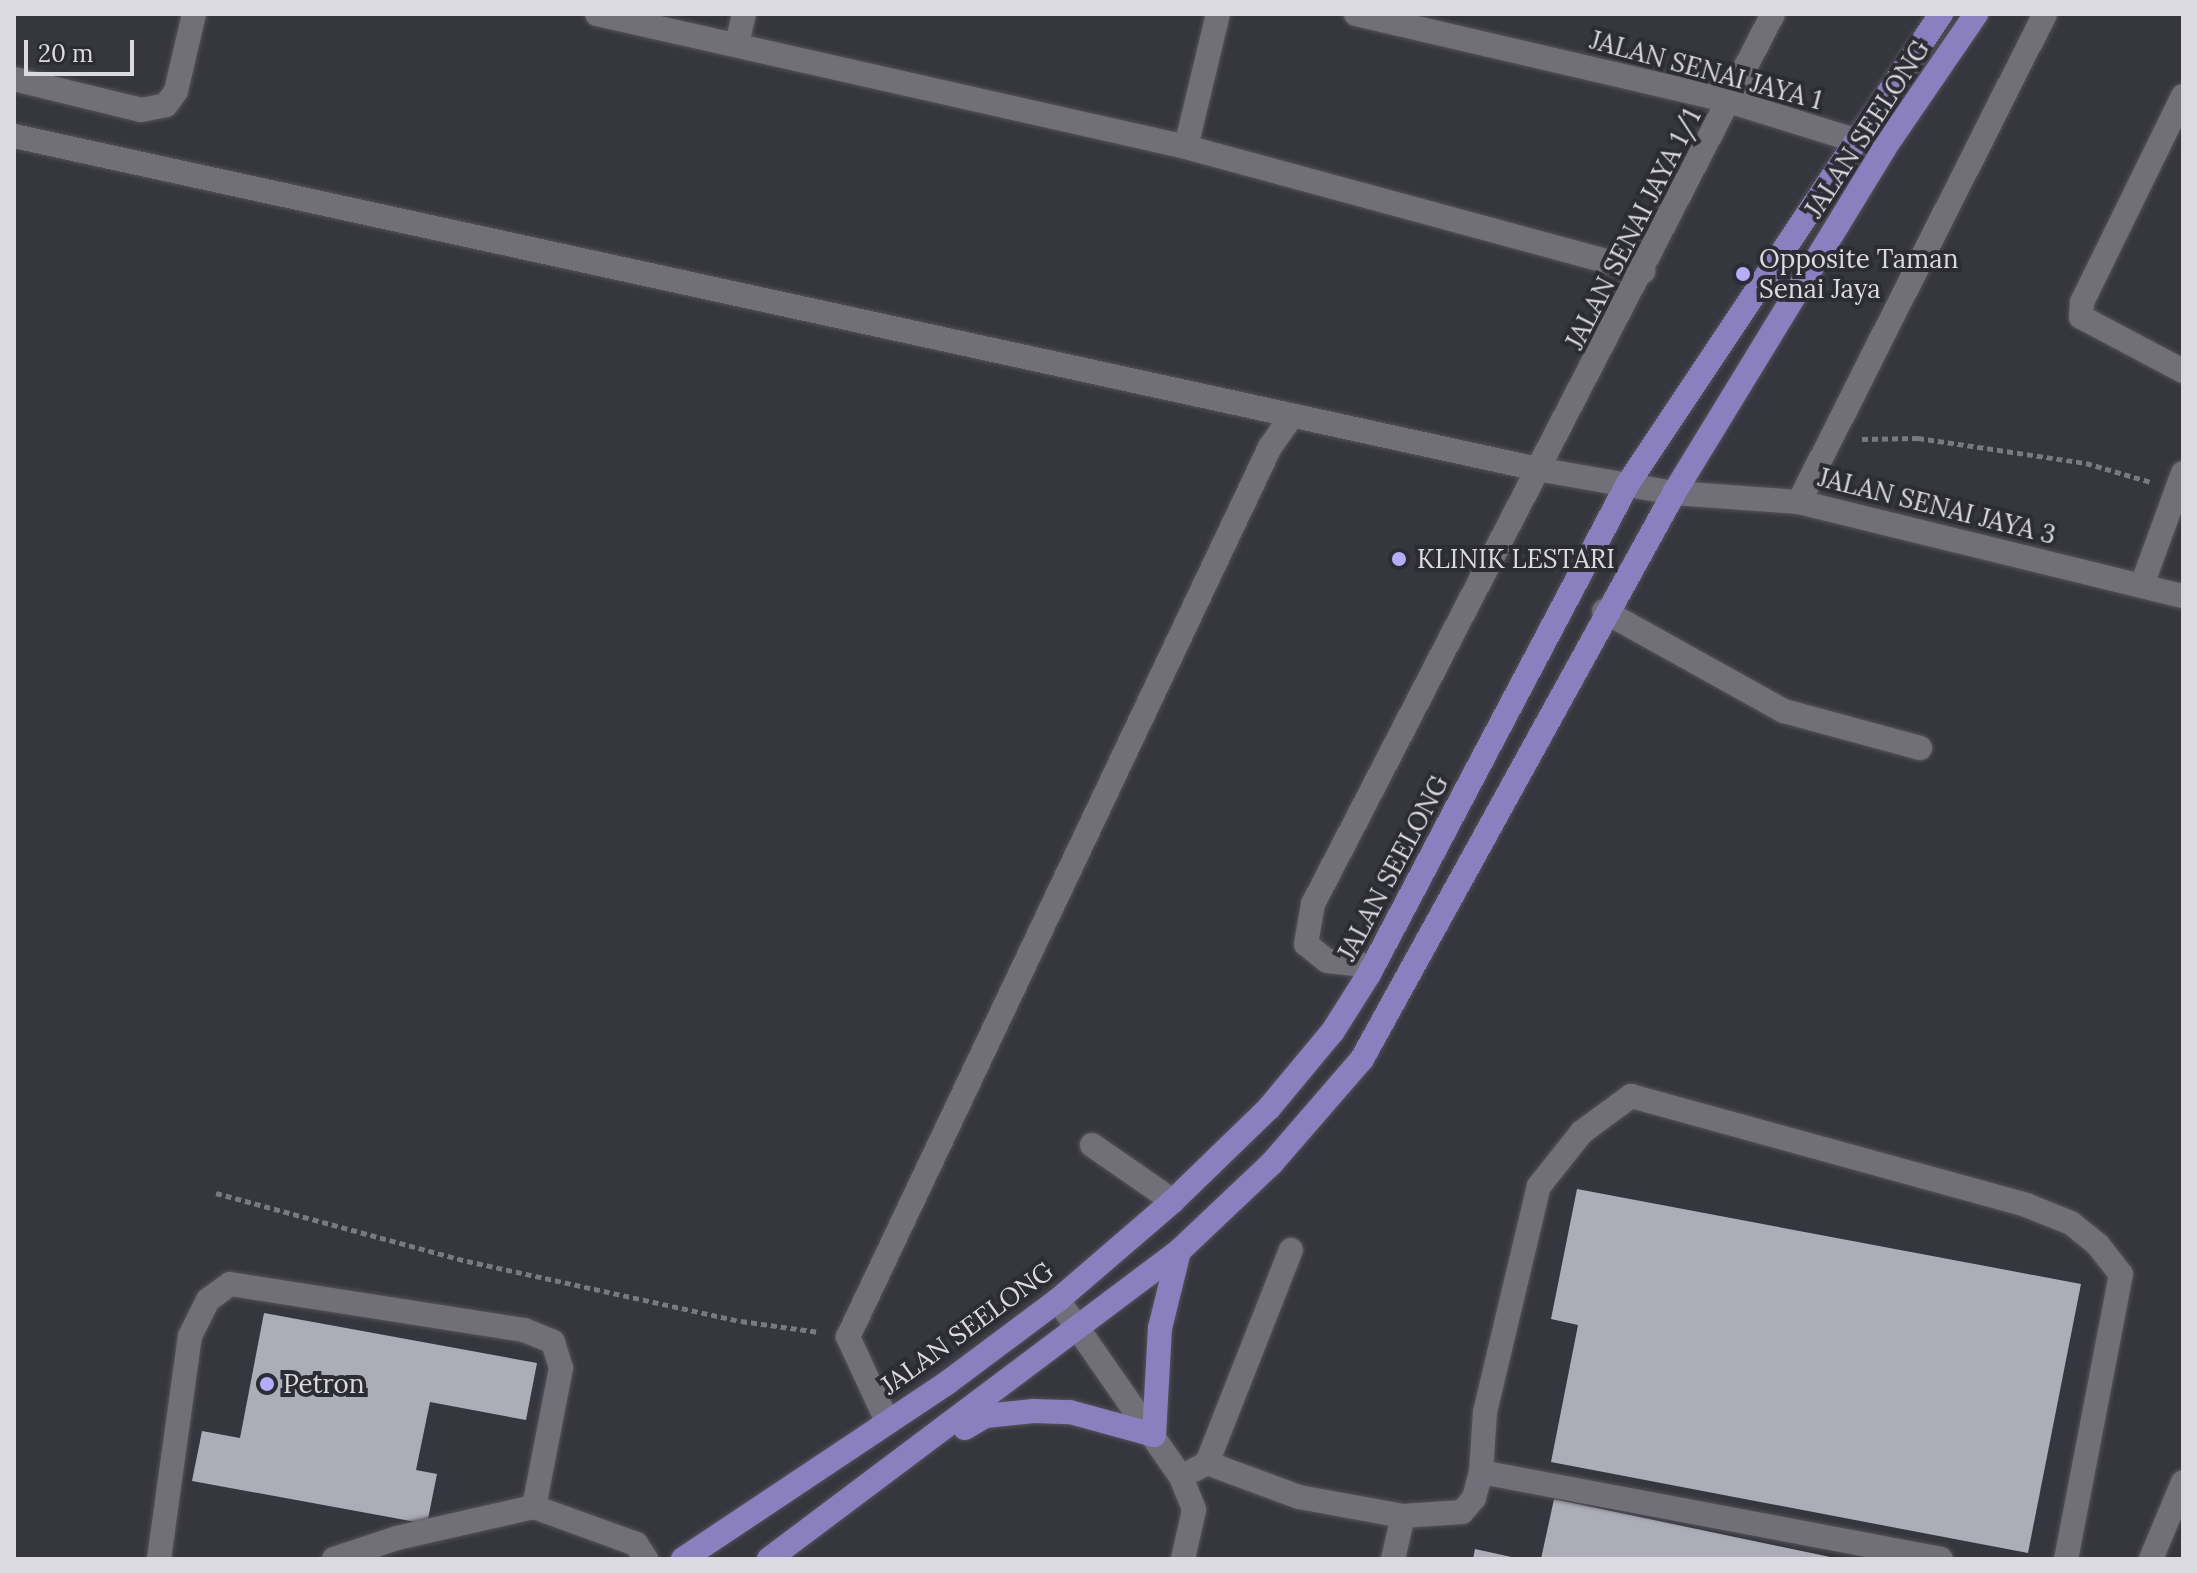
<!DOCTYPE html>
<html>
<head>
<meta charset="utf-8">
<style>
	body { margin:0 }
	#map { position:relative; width:2197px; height:1573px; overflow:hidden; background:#36363e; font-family:Lora,serif }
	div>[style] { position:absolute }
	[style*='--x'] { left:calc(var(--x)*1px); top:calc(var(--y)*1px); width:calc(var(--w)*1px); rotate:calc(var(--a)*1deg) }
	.building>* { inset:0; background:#adadb7 }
	.path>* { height:5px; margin-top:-2.5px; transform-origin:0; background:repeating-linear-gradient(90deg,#797980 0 6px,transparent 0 10px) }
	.roads { filter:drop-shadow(0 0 2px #535259) drop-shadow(0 0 2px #535259) }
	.minor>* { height:24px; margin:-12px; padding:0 12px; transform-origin:12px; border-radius:12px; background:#717079 }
	.major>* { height:24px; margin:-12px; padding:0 12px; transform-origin:12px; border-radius:12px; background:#8a80bf }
	.dots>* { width:22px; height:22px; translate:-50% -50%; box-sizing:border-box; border:4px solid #2c2c34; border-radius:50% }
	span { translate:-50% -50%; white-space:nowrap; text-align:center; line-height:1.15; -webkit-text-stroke:8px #2c2c34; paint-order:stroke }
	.street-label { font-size:26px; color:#dbdae0 }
	.poi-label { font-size:26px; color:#dbdae0 }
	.left { translate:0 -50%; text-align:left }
	.frame { position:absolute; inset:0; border:16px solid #dbdae0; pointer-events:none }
	.scale { position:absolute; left:24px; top:40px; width:110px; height:36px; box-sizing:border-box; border:4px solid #dbdae0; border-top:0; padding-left:10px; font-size:24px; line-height:28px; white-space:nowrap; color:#dbdae0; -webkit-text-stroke:6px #2c2c34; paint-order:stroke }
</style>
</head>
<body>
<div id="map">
	<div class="building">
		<i style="clip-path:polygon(1577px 1189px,2081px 1284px,2028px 1553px,1551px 1462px,1578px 1325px,1551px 1319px)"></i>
		<i style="clip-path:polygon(264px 1313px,537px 1363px,526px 1420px,430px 1402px,416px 1470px,437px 1474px,427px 1524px,192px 1481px,202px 1431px,240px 1438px)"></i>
		<i style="clip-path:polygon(1554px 1499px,1835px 1558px,1835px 1559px,1541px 1559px)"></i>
		<i style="clip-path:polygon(1475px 1549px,1516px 1558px,1516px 1559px,1473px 1559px)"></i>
	</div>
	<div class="path">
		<i style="--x:1862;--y:439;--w:56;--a:-1"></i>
		<i style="--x:1918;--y:438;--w:170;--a:8.5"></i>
		<i style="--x:2086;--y:463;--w:68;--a:16.3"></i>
		<i style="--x:216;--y:1193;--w:260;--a:15.2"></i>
		<i style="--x:467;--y:1261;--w:280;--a:12.4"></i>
		<i style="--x:741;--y:1321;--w:79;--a:8"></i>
	</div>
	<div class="roads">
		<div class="minor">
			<i style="--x:597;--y:14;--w:604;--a:12.72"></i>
			<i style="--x:1186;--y:147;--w:474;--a:15.2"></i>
			<i style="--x:1356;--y:14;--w:383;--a:13.1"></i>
			<i style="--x:1729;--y:101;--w:131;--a:17.3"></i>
			<i style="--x:737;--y:44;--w:31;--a:-77"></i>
			<i style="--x:14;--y:79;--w:131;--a:13.7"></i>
			<i style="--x:141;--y:110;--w:25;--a:-11"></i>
			<i style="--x:166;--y:105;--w:17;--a:-54"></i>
			<i style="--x:176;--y:91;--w:79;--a:-76.8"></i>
			<i style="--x:2183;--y:96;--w:229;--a:116.1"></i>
			<i style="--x:2082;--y:302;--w:15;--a:94"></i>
			<i style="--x:2081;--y:317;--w:115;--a:27.9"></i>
			<i style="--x:14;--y:136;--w:1564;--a:12.33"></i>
			<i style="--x:1542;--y:470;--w:134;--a:9.9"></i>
			<i style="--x:1674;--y:493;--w:125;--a:4.1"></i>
			<i style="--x:1799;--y:502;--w:395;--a:13.8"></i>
			<i style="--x:1186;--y:147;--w:137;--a:-76.5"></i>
			<i style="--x:1799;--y:502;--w:546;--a:-63.25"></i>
			<i style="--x:2142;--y:585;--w:119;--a:-69.9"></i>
			<i style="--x:1604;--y:611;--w:206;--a:29.1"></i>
			<i style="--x:1784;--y:711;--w:141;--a:15.2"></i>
			<i style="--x:1373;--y:966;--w:46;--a:-173.8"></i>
			<i style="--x:1327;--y:961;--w:27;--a:-141"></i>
			<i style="--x:1306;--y:944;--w:41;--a:-80.1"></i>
			<i style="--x:1313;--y:904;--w:1002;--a:-62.67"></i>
			<i style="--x:1092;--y:1145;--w:98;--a:34.7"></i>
			<i style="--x:1058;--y:1300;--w:216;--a:55.2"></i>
			<i style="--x:1181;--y:1477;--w:35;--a:68"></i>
			<i style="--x:1194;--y:1510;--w:50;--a:102.7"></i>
			<i style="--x:887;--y:1421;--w:93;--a:-114.9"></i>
			<i style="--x:848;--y:1337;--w:985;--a:-64.63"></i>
			<i style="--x:1270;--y:447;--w:38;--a:-55"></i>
			<i style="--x:1207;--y:1463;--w:98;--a:20.3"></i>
			<i style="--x:1299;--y:1497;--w:106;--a:10.4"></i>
			<i style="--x:1403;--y:1516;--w:59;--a:-3.9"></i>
			<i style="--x:1462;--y:1512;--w:18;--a:-49"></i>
			<i style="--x:1474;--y:1498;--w:27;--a:-75"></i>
			<i style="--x:1481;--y:1472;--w:60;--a:-86.2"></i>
			<i style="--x:1485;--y:1412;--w:232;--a:-76.6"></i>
			<i style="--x:1539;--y:1186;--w:69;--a:-51.5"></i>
			<i style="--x:1582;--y:1132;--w:61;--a:-36.3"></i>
			<i style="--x:1631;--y:1096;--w:410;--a:15.4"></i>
			<i style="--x:2026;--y:1205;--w:48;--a:21.8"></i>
			<i style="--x:2071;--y:1223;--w:35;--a:39"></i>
			<i style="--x:2098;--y:1245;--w:37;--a:52"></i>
			<i style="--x:2121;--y:1274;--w:290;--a:100.9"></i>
			<i style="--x:1194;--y:1470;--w:15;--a:-28"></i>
			<i style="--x:1207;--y:1463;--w:229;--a:-68.5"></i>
			<i style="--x:1481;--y:1472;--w:468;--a:10.7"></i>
			<i style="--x:159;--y:1559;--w:225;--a:-82.1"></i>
			<i style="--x:190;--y:1336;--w:40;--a:-63.4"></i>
			<i style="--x:208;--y:1300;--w:27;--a:-36"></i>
			<i style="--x:230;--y:1284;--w:298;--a:8.9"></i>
			<i style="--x:524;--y:1330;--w:31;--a:22"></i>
			<i style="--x:553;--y:1342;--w:27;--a:73"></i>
			<i style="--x:561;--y:1368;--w:142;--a:101"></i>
			<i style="--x:334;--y:1559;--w:66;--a:-18.4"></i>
			<i style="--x:397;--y:1538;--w:140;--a:-12.8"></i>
			<i style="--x:534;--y:1507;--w:109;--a:19.9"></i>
			<i style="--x:636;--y:1544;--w:18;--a:56"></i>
			<i style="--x:1393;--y:1559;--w:44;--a:-76.9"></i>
			<i style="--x:2151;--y:1559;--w:83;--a:-67.4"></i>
		</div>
		<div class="major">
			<i style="--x:965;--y:1428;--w:23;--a:-31"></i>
			<i style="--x:985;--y:1416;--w:49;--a:-5.8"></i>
			<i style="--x:1034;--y:1411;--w:36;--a:2"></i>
			<i style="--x:1070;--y:1412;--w:87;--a:15.3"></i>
			<i style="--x:1154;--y:1435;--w:107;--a:-86.8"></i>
			<i style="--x:1160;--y:1328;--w:79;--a:-76.1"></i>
			<i style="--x:683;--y:1559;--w:317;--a:-33.7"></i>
			<i style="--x:947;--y:1383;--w:139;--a:-36.8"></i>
			<i style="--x:1058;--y:1300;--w:152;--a:-40.7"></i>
			<i style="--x:1173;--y:1201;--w:134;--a:-44.1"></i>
			<i style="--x:1269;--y:1108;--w:100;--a:-50.3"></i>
			<i style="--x:1333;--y:1031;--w:67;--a:-57.7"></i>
			<i style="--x:1369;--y:974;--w:553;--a:-62.18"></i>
			<i style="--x:1627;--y:485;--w:566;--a:-56.31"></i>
			<i style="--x:769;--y:1559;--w:513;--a:-36.91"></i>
			<i style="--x:1179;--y:1251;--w:128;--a:-43.4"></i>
			<i style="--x:1272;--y:1163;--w:138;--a:-49.1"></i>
			<i style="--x:1362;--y:1059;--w:646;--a:-61.13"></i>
			<i style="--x:1674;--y:493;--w:402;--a:-58.6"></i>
			<i style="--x:1883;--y:150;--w:165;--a:-55.6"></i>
		</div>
	</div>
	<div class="dots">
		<i style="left:1743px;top:274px;background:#b6acf8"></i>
		<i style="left:1399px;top:559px;background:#b6acf8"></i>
		<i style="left:267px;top:1384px;background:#b6acf8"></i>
	</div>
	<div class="street-label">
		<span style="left:1706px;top:70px;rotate:15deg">JALAN SENAI JAYA 1</span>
		<span style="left:1867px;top:129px;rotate:-57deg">JALAN SEELONG</span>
		<span style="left:1633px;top:229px;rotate:-63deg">JALAN SENAI JAYA 1/1</span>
		<span style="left:1937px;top:506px;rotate:14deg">JALAN SENAI JAYA 3</span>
		<span style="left:1393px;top:868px;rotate:-62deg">JALAN SEELONG</span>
		<span style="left:967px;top:1328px;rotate:-36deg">JALAN SEELONG</span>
	</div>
	<div class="poi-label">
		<span class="left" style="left:1759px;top:274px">Opposite Taman<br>Senai Jaya</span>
		<span class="left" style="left:1417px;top:559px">KLINIK LESTARI</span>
		<span class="left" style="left:283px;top:1384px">Petron</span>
	</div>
	<div class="frame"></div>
	<div class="scale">20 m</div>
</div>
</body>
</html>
